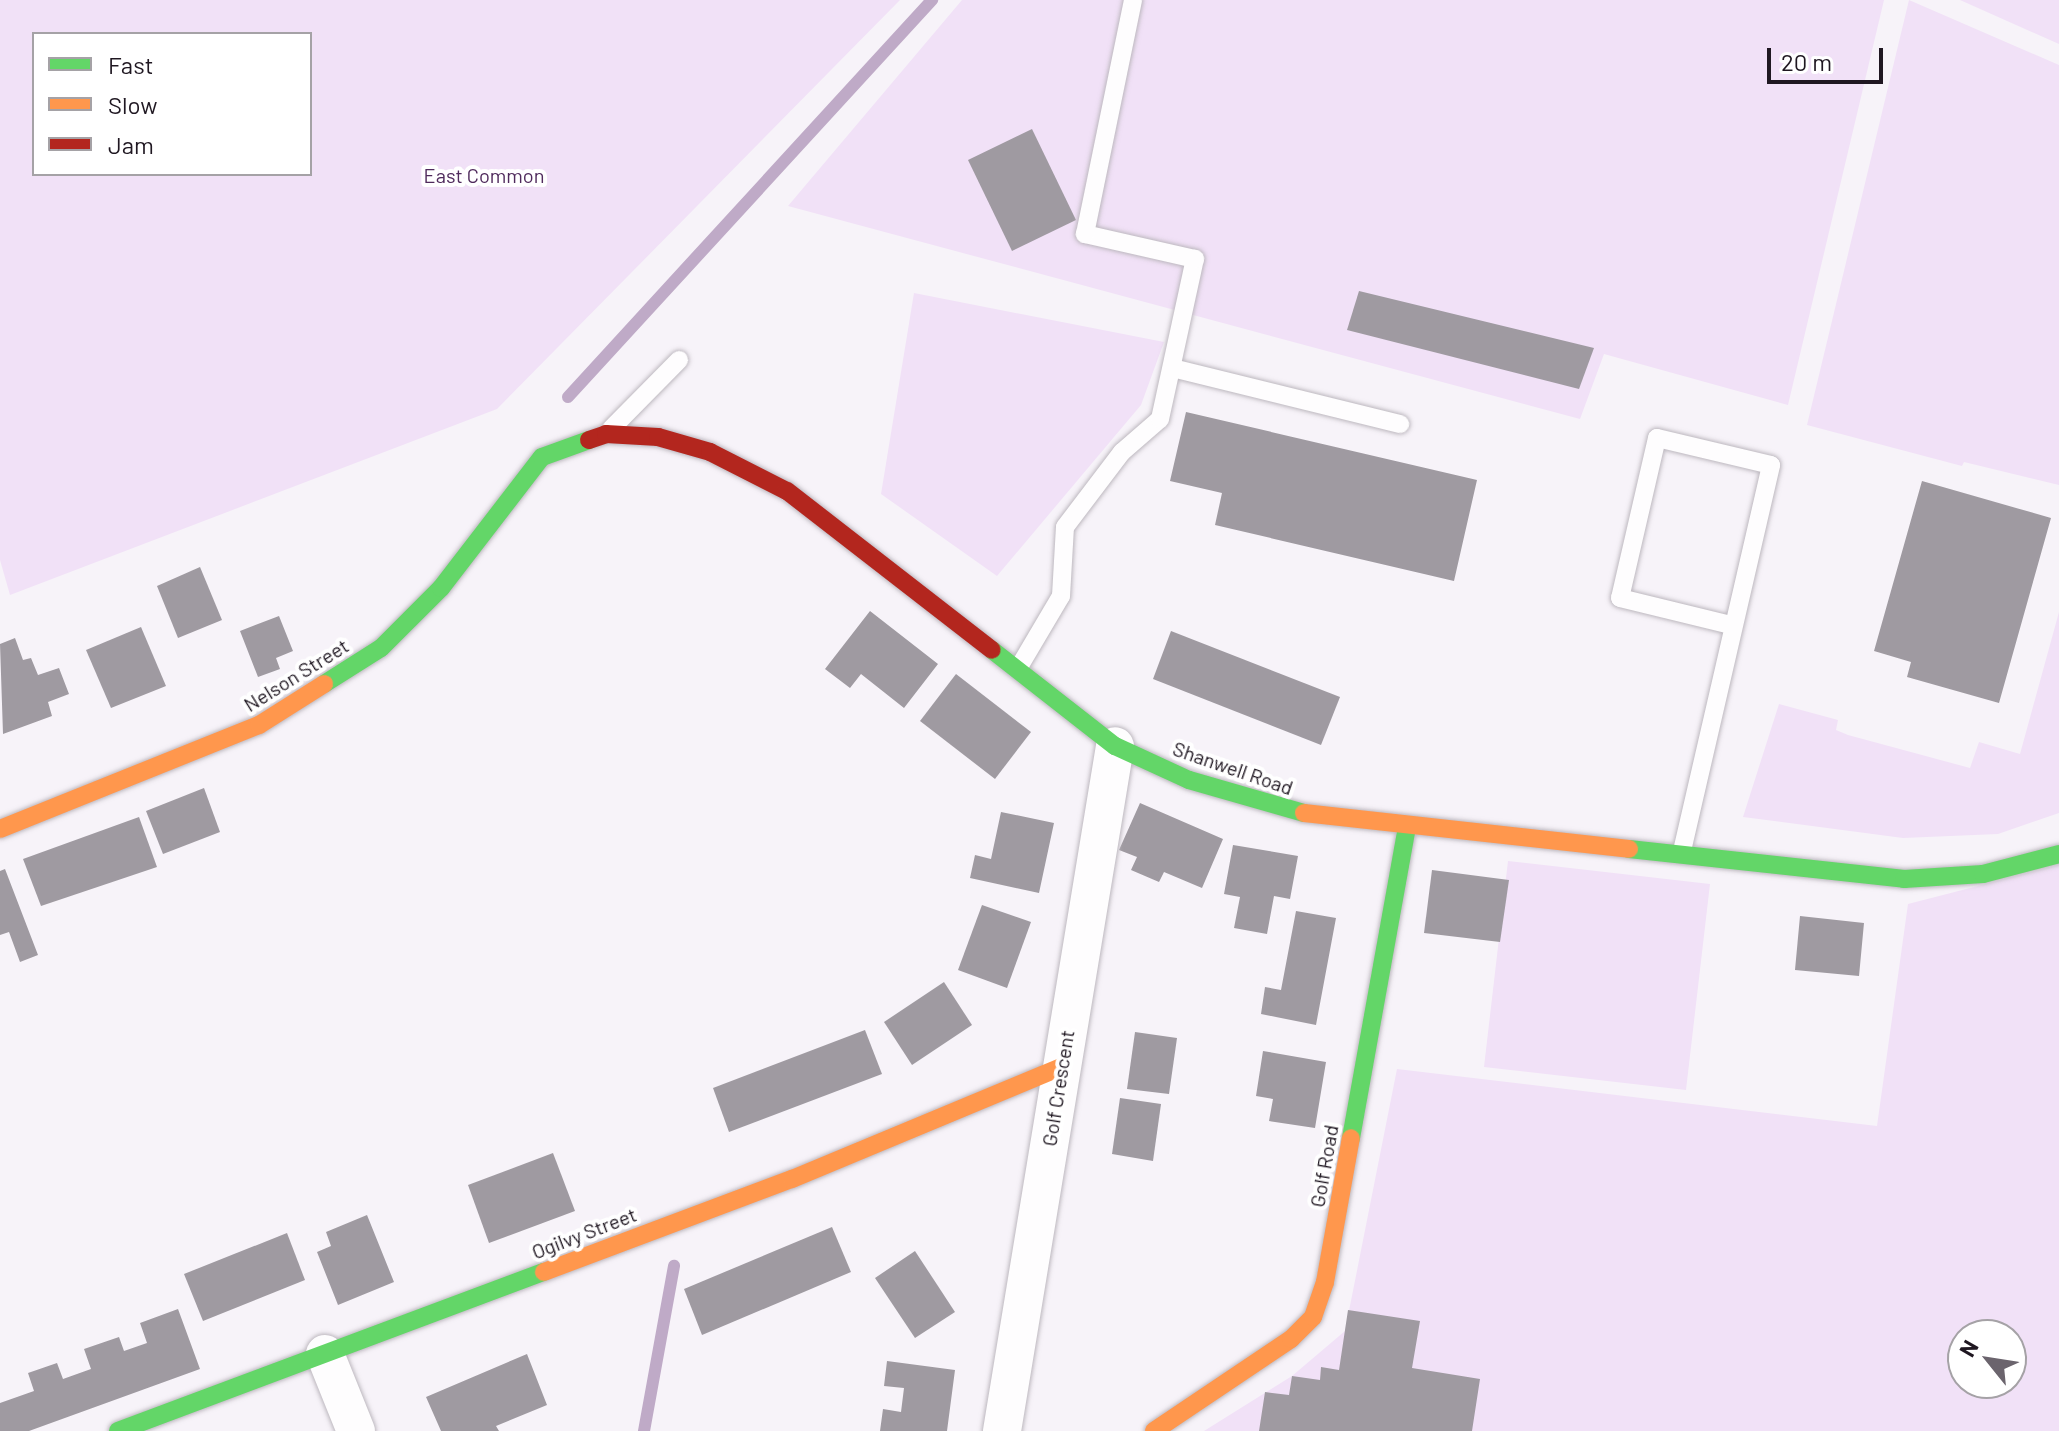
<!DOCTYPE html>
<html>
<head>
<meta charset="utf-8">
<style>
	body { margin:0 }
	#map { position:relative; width:2059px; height:1431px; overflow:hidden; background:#f7f3f9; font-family:Barlow,sans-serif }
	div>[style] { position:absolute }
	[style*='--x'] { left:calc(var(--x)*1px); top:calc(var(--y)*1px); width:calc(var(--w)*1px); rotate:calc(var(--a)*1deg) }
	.green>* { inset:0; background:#f1e1f7 }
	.stream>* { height:12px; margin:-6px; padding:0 6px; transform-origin:6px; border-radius:6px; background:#bfaac7 }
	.building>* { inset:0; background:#9f9aa1 }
	.roads { filter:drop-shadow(0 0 2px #bdb8bf) drop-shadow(0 0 2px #bdb8bf) }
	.lane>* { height:18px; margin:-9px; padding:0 9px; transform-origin:9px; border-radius:9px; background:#fefdfe }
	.street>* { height:38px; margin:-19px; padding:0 19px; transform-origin:19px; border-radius:19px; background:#fefdfe }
	.fast>* { height:18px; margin:-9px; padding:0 9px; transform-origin:9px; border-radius:9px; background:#63d668 }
	.slow>* { height:18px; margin:-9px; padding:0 9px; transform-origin:9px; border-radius:9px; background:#ff974d }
	.jam>* { height:18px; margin:-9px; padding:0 9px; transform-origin:9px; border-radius:9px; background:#b3261e }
	span { translate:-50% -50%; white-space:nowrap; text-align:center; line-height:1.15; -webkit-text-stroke:8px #fff; paint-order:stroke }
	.park-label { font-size:20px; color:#4f2a5c }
	.street-label { font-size:20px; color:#1f1721 }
	.legend { position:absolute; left:32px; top:32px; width:280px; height:144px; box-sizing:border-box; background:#fff; border:2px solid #a5a2a6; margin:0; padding:10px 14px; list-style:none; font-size:24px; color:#1f1721 }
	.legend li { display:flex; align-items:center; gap:16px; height:40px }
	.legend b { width:40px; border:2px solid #a5a2a6 }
	.north { position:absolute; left:1947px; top:1319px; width:80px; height:80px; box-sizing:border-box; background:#fff; border:2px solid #a5a2a6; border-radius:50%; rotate:300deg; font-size:22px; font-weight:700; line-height:32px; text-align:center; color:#1f1721 }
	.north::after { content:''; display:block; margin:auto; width:28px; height:36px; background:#6b646d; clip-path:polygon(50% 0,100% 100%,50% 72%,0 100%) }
	.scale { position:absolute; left:1767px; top:48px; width:116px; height:36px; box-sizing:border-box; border:4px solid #1f1721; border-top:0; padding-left:10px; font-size:24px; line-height:28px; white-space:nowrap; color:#1f1721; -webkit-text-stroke:6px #fff; paint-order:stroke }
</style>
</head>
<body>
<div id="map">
	<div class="green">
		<i style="clip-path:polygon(evenodd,0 0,900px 0,497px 409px,10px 595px,0 560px,0 0,34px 34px,310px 34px,310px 174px,34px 174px,34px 34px)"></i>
		<i style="clip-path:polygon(962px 0,1884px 0,1788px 405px,1604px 354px,1580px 419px,788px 206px)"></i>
		<i style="clip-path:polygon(1909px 0,2059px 65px,2059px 485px,1964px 462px,1962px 466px,1807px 425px)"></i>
		<i style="clip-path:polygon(1960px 0,2059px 0,2059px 44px)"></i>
		<i style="clip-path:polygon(914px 293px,1164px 342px,1141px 405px,997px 576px,881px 494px)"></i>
		<i style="clip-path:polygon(2059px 612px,2059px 813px,1998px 834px,1903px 838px,1743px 817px,1779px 704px,1838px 720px,1836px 730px,1848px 735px,1970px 768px,1979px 742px,2020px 754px)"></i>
		<i style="clip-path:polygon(1508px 861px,1710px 884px,1686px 1090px,1484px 1067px)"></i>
		<i style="clip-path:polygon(evenodd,2059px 865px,2059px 1431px,1204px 1431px,1292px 1376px,1345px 1331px,1397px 1069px,1877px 1126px,1908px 904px,2059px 865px,1963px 1335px,2011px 1335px,2011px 1383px,1963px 1383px,1963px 1335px)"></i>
	</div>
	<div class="stream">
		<i style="--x:568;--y:397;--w:539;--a:-47.48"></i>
		<i style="--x:644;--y:1431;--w:168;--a:-79.7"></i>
	</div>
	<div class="building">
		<i style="clip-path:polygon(1032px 129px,1076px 220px,1012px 251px,968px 160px)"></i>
		<i style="clip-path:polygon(1359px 291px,1594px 348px,1579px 389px,1347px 330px)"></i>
		<i style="clip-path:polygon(1186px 412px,1477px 480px,1454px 581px,1215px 525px,1222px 493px,1170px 481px)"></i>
		<i style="clip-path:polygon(1922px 481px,2051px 518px,1999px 703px,1907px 677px,1911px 662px,1874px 651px)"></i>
		<i style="clip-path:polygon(200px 567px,222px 620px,178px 638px,157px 586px)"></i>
		<i style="clip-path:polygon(870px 611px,938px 664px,904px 708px,861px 674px,850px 688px,825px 669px)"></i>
		<i style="clip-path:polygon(279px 616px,293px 651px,276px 658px,280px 669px,258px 677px,240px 631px)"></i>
		<i style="clip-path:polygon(141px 627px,166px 686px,111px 708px,86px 650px)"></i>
		<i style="clip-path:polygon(1171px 631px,1340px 697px,1321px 745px,1153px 679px)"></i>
		<i style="clip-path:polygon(15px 638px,23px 660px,31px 658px,38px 675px,59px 668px,69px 694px,48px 702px,52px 716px,3px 734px,0 644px)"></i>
		<i style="clip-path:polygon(956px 674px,1031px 732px,995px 779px,920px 721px)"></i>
		<i style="clip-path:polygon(204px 788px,220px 832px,163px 854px,146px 811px)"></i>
		<i style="clip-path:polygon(1140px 803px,1223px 839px,1202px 888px,1164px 872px,1159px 882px,1131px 870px,1137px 857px,1119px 850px)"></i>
		<i style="clip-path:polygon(1001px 812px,1054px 823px,1039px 893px,970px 878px,975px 855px,991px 859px)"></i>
		<i style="clip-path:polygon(139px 817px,157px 867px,41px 906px,23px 859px)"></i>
		<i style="clip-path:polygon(1233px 845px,1298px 856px,1290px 899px,1274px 896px,1267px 934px,1234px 928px,1240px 897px,1224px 894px)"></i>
		<i style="clip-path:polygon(5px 869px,38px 955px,20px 962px,9px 932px,0 935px,0 871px)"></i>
		<i style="clip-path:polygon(1432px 870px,1509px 880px,1500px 942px,1424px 933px)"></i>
		<i style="clip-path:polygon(982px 905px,1031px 922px,1007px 988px,958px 970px)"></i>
		<i style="clip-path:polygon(1296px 911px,1336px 918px,1316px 1025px,1261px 1014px,1265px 987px,1281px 990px)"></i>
		<i style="clip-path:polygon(1800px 916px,1864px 923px,1859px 976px,1795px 970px)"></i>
		<i style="clip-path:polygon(944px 982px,972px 1025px,912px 1065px,884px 1022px)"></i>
		<i style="clip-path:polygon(865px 1030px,882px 1074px,729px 1132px,713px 1088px)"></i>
		<i style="clip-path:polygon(1135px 1032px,1177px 1038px,1169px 1094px,1127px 1089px)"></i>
		<i style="clip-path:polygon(1263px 1051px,1326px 1062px,1315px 1128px,1269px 1121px,1273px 1099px,1256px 1096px)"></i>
		<i style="clip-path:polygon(1120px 1098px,1161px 1104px,1153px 1161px,1112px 1154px)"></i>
		<i style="clip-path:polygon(553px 1153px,575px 1211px,489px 1243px,468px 1185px)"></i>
		<i style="clip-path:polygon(367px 1215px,394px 1282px,338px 1305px,317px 1252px,331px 1246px,326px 1232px)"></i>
		<i style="clip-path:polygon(832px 1227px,851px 1272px,702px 1335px,684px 1289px)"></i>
		<i style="clip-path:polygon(287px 1233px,305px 1280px,203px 1321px,184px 1274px)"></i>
		<i style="clip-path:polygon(915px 1251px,955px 1312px,915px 1338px,875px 1278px)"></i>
		<i style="clip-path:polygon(178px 1309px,200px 1369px,29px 1431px,0 1431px,0 1403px,34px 1391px,28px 1373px,57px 1363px,63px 1379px,91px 1369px,84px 1349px,119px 1337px,124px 1351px,147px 1343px,140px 1323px)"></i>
		<i style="clip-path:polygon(1348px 1310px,1420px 1321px,1412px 1368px,1480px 1379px,1472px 1431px,1259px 1431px,1265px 1392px,1289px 1395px,1292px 1376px,1320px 1380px,1321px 1367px,1339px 1370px)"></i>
		<i style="clip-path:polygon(527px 1354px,547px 1405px,496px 1426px,499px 1431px,441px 1431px,426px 1397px)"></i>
		<i style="clip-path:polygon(887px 1361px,955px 1370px,947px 1431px,880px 1431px,883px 1409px,901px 1412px,904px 1388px,884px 1386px)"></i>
	</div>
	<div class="roads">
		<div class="lane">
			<i style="--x:1172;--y:368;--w:235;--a:13.8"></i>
			<i style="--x:611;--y:429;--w:97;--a:-45.4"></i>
			<i style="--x:1019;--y:667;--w:82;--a:-59.4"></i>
			<i style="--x:1061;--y:596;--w:69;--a:-86.7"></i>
			<i style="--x:1065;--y:527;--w:94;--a:-52.8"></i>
			<i style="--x:1122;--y:452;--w:50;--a:-41"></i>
			<i style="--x:1160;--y:419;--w:164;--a:-77.7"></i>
			<i style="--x:1195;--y:259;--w:113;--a:-167.2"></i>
			<i style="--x:1085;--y:234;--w:239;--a:-78.4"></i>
			<i style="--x:1682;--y:851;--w:396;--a:-77"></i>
			<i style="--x:1771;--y:465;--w:117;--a:-166.7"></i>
			<i style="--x:1657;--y:438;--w:164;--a:103"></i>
			<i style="--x:1620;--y:598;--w:114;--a:13.7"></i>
		</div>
		<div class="street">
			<i style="--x:325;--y:1354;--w:83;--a:68.1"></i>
			<i style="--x:1002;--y:1431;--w:694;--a:-80.63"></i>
		</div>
		<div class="fast">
			<i style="--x:992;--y:650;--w:156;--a:38"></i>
			<i style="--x:1115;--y:746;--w:81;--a:24.7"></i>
			<i style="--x:1189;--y:780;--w:120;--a:16"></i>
			<i style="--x:324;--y:684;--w:67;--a:-32.3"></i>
			<i style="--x:381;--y:648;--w:85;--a:-45"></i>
			<i style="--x:441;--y:588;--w:165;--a:-52.4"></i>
			<i style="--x:542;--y:457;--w:50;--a:-19.9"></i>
			<i style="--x:1629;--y:849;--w:277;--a:6.2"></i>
			<i style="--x:1904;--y:879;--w:79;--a:-3.6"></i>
			<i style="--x:1983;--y:874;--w:79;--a:-14.7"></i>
			<i style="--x:1351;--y:1138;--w:316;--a:-79.8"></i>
			<i style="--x:118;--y:1431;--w:455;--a:-20.5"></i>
		</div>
		<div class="slow">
			<i style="--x:1304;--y:813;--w:327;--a:6.3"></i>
			<i style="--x:0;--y:829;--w:279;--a:-21.9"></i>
			<i style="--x:259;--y:725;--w:77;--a:-32.2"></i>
			<i style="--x:544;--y:1272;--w:265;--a:-20.6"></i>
			<i style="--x:792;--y:1179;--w:291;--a:-22.6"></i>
			<i style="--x:1154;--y:1431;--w:165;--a:-33.9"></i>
			<i style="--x:1291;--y:1339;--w:31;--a:-45"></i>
			<i style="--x:1313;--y:1317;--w:37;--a:-71"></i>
			<i style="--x:1325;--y:1282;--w:146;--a:-79.8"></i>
		</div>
		<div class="jam">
			<i style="--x:589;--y:440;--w:18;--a:-19"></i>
			<i style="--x:606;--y:434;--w:52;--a:3.3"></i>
			<i style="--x:658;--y:437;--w:54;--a:16.1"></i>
			<i style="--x:710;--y:452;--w:86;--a:26.9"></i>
			<i style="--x:787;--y:491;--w:259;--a:37.8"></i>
		</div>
	</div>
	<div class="park-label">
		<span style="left:484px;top:175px">East Common</span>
	</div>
	<div class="street-label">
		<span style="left:296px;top:675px;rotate:-32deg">Nelson Street</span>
		<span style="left:1233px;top:768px;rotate:19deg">Shanwell Road</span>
		<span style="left:1058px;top:1088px;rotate:-81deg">Golf Crescent</span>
		<span style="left:1324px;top:1166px;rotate:-80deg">Golf Road</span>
		<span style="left:584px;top:1233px;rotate:-21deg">Ogilvy Street</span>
	</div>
	<ul class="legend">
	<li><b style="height:10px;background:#63d668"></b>Fast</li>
	<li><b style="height:10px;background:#ff974d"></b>Slow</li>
	<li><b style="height:10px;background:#b3261e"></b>Jam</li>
	</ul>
	<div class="north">N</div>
	<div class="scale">20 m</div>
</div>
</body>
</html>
